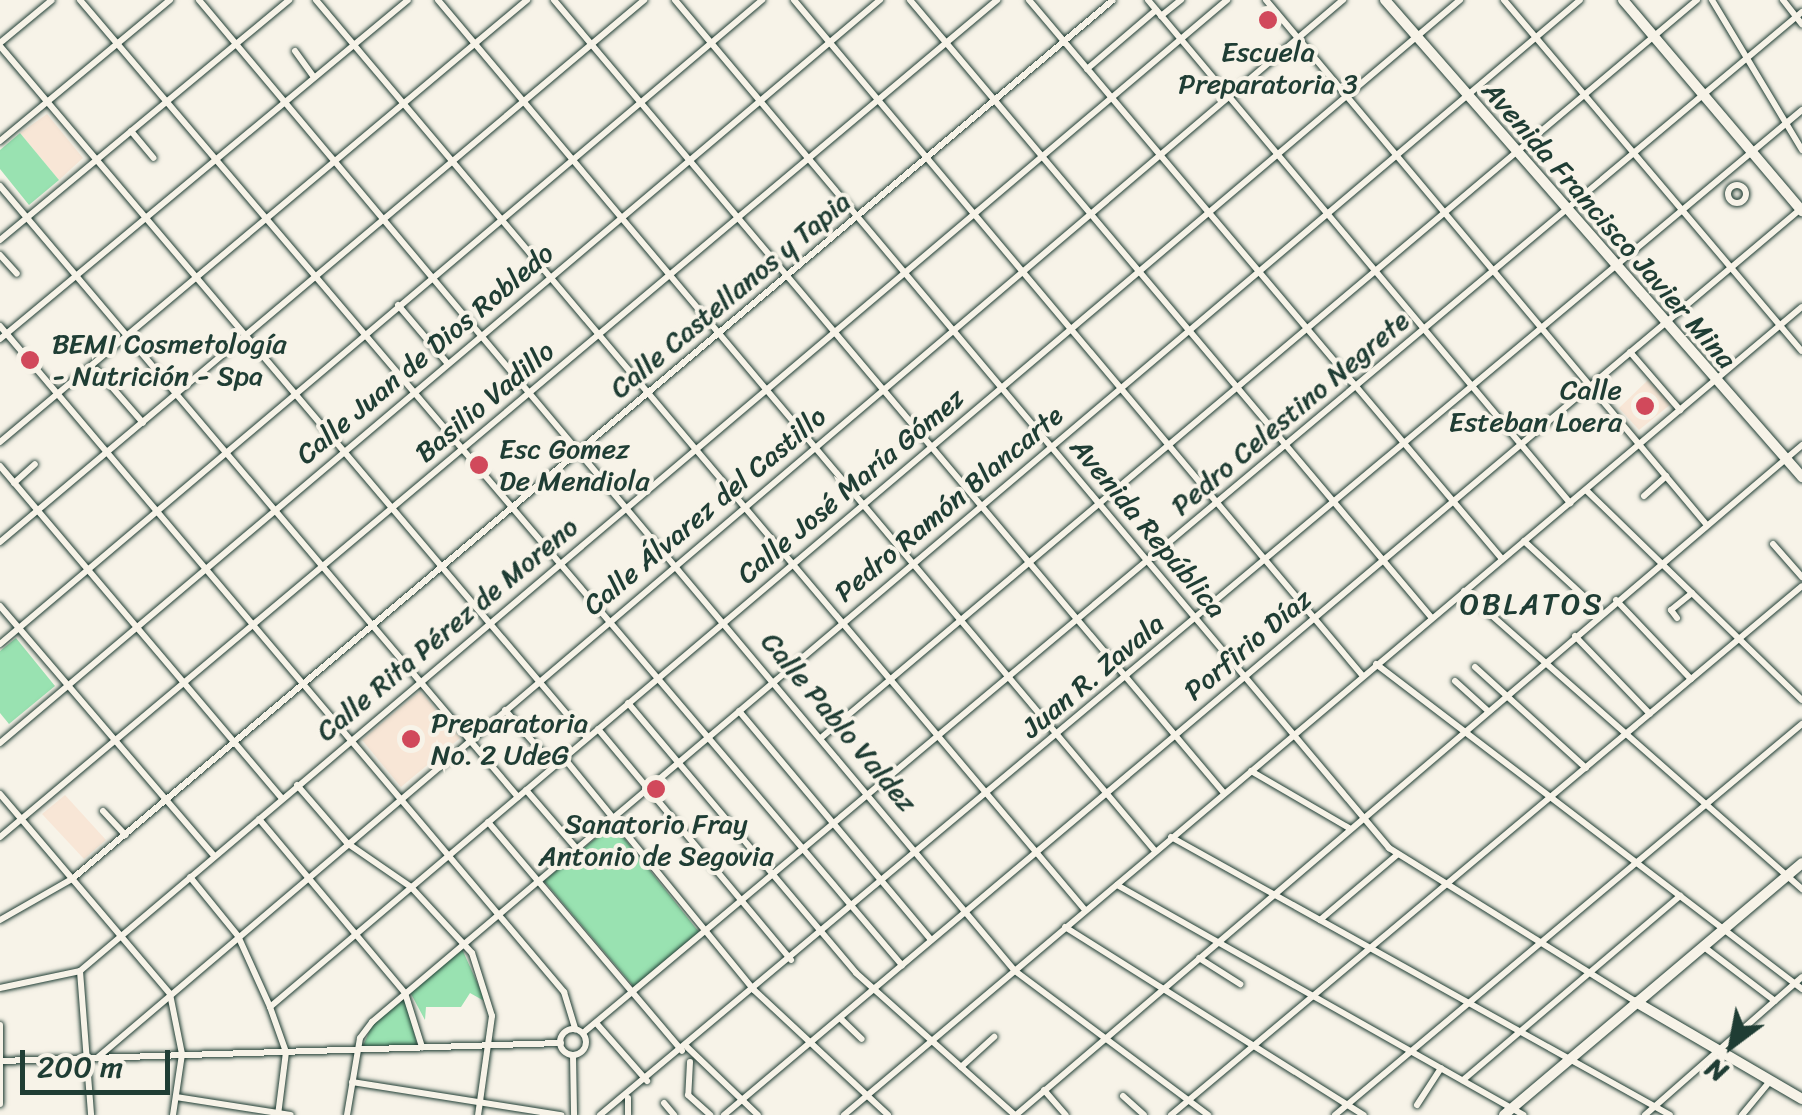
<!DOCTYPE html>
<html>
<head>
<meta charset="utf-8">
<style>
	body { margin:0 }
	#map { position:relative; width:1802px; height:1115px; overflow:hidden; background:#f7f3e8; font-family:Sriracha,sans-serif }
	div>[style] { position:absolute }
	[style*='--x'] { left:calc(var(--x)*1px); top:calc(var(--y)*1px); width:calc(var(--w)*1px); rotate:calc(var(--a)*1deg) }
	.built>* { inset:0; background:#f8e6d6 }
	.green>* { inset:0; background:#99e2b1 }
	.roads { filter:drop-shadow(0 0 2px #1f3d34) drop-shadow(0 0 2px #1f3d34) }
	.minor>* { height:6px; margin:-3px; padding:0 3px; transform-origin:3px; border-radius:3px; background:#f7f3e8 }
	.minor>.ring { margin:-3px; padding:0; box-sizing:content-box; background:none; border:6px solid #f7f3e8; border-radius:50% }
	.major>* { height:10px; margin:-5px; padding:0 5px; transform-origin:5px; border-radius:5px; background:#f7f3e8 }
	.dots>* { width:28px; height:28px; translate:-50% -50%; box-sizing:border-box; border:5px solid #f7f3e8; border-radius:50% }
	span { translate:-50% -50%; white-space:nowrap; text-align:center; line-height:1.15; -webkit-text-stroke:8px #f7f3e8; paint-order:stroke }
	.poi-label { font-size:28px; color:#1f3d34 }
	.left { translate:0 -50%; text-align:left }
	.right { translate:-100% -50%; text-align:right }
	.street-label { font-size:28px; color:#1f3d34 }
	.neighbourhood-label { font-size:30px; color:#1f3d34; letter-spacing:2.5px }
	.north { position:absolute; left:1682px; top:995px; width:100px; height:100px; -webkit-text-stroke:8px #f7f3e8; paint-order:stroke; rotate:212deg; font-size:28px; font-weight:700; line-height:40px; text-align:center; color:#1f3d34 }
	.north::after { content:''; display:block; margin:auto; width:35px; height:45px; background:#1f3d34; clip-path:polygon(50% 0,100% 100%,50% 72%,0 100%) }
	.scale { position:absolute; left:20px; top:1050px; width:150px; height:45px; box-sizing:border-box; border:5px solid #1f3d34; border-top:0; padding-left:12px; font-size:30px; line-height:35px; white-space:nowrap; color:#1f3d34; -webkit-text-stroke:8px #f7f3e8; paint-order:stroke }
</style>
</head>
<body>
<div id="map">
	<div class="built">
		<i style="clip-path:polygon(47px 114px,83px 158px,59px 180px,20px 133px)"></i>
		<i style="clip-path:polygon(1648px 380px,1671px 404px,1639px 430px,1619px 408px)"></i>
		<i style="clip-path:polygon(420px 691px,460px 738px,401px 787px,362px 740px)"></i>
		<i style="clip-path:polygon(65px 795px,106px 840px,84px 859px,42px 814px)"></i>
	</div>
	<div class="green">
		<i style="clip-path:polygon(20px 133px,59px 180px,29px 205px,0 169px,0 150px)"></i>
		<i style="clip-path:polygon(16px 638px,55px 686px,9px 724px,0 713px,0 651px)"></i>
		<i style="clip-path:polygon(613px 824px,699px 932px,634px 987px,544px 881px)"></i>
		<i style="clip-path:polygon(462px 949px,486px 1002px,470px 993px,461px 1007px,426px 1007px,425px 1020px,410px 992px)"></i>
		<i style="clip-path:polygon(405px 997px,417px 1045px,363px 1046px,372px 1025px)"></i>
	</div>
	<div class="roads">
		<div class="minor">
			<i style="--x:80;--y:0;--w:1268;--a:49.58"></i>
			<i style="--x:199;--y:0;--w:1268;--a:49.96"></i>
			<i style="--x:1015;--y:971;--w:241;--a:36.7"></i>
			<i style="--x:316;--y:0;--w:1191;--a:49.8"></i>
			<i style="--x:438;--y:0;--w:1113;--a:49.88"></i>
			<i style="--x:554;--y:0;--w:1038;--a:49.81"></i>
			<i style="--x:675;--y:0;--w:1109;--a:49.9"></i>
			<i style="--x:1389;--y:848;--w:291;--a:31.9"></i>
			<i style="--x:794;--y:0;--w:882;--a:49.92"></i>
			<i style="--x:910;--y:0;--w:808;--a:49.82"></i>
			<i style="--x:1029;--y:0;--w:732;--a:49.76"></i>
			<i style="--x:1148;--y:0;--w:657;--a:50"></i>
			<i style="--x:1266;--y:0;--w:684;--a:49.98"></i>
			<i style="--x:1504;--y:0;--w:460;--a:49.7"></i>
			<i style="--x:1712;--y:0;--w:175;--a:59"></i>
			<i style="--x:1783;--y:0;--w:31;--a:52"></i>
			<i style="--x:1161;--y:16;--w:26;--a:-39"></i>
			<i style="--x:0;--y:43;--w:67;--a:-39.6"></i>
			<i style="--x:0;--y:46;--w:907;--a:49.69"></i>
			<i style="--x:295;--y:51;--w:32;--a:54"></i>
			<i style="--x:1087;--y:69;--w:91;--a:-40.5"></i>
			<i style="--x:131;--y:131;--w:35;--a:50"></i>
			<i style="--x:0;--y:141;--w:221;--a:-39.7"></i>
			<i class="ring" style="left:1728px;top:185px;width:12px;height:12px"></i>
			<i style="--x:0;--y:186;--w:801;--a:49.71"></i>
			<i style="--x:0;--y:240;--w:376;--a:-39.7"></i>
			<i style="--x:0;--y:255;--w:25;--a:48"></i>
			<i style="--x:398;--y:305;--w:77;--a:49.7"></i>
			<i style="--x:0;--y:326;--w:873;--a:49.74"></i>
			<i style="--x:564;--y:992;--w:39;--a:73"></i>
			<i style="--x:0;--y:339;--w:530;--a:-39.72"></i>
			<i style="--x:1630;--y:352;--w:77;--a:49.2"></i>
			<i style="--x:97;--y:370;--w:70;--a:49"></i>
			<i style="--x:0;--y:442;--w:688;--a:-39.99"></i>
			<i style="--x:0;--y:466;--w:436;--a:49.7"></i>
			<i style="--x:14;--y:483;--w:28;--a:-42"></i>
			<i style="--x:1586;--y:490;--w:301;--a:44.2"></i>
			<i style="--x:1644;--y:496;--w:30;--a:-42"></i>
			<i style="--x:1524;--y:541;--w:106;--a:42.7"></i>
			<i style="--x:0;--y:542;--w:842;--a:-40.08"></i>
			<i style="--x:1773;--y:544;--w:44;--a:48.7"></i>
			<i style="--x:1464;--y:591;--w:451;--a:41.4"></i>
			<i style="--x:1616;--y:600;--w:109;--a:46.5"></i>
			<i style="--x:0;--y:606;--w:329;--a:49.4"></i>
			<i style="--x:1677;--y:618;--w:10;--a:-127"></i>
			<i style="--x:1671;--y:610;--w:27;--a:-39"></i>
			<i style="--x:1575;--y:636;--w:108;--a:46.1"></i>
			<i style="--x:0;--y:644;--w:998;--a:-40.2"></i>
			<i style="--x:1376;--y:664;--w:536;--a:37.34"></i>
			<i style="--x:1475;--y:667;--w:150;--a:42.3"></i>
			<i style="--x:1455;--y:681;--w:43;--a:42.2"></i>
			<i style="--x:628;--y:703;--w:353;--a:49.8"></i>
			<i style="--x:856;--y:973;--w:213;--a:41.8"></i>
			<i style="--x:505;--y:710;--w:74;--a:48.8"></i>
			<i style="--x:739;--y:711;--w:299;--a:50"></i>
			<i style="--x:598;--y:729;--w:301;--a:50.1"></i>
			<i style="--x:822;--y:737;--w:1144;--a:-40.11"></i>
			<i style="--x:0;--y:743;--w:1152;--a:-40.18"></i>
			<i style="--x:564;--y:758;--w:300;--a:50.7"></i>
			<i style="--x:754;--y:990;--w:183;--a:43"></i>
			<i style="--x:1251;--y:771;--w:113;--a:30.2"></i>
			<i style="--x:297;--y:785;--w:77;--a:49.2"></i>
			<i style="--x:347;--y:843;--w:78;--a:34.5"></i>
			<i style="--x:411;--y:887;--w:90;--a:47.3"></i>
			<i style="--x:472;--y:953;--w:66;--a:72.4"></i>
			<i style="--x:492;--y:1016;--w:100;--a:98"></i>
			<i style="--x:526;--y:790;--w:77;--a:49.2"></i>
			<i style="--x:0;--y:794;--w:262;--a:49.6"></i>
			<i style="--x:170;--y:994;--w:61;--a:78.7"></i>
			<i style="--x:182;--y:1054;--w:62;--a:98.4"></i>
			<i style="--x:103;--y:811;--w:33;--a:47"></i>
			<i style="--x:259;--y:819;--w:227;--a:50"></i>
			<i style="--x:405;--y:993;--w:57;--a:72.5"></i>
			<i style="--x:488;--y:822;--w:300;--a:49.7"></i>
			<i style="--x:0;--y:837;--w:1302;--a:-40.01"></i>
			<i style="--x:1171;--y:837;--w:571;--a:29.12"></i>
			<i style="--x:190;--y:877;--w:76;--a:50.9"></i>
			<i style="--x:238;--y:936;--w:78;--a:65.7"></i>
			<i style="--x:270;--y:1007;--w:48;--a:70.4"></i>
			<i style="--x:286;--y:1052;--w:64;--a:97.2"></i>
			<i style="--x:1117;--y:885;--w:467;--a:29.5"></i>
			<i style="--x:0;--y:920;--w:83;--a:-29.7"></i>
			<i style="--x:72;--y:879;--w:1362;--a:-40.18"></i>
			<i style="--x:1320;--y:920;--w:101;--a:-40.2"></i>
			<i style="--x:1065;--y:927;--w:353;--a:32.2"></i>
			<i style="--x:1704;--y:947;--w:89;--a:37.3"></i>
			<i style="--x:1199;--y:958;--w:49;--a:32.4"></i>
			<i style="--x:80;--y:971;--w:144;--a:85.6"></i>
			<i style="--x:0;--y:988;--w:82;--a:-12"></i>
			<i style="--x:80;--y:971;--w:1503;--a:-40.25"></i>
			<i style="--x:270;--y:1007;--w:1559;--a:-40.24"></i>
			<i style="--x:840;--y:1018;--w:30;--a:44"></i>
			<i style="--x:597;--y:1024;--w:76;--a:48.7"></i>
			<i style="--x:0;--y:1025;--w:79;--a:90"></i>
			<i class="ring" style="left:560px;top:1029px;width:20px;height:20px"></i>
			<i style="--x:583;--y:1033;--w:1590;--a:-39.95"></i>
			<i style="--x:687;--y:1047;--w:98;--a:43.8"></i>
			<i style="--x:573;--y:1055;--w:60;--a:89"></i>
			<i style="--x:97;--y:1058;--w:1635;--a:-40.34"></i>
			<i style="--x:0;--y:1061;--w:561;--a:-1.84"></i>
			<i style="--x:690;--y:1062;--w:33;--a:93"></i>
			<i style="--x:688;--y:1095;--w:30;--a:42"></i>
			<i style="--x:961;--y:1067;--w:45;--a:-42.3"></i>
			<i style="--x:1463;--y:1080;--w:285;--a:-40.3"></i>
			<i style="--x:352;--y:1082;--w:212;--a:9"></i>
			<i style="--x:1044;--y:1090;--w:33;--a:49"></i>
			<i style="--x:1123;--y:1096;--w:28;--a:42"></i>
			<i style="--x:176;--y:1097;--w:116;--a:8.9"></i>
			<i style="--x:664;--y:1103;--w:16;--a:50"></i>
			<i style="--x:1417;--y:1105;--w:44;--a:-57"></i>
			<i style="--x:347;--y:1115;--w:78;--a:-80.4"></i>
			<i style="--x:360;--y:1038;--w:20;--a:-53"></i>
			<i style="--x:372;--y:1022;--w:1582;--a:-40.23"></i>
			<i style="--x:600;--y:1115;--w:1567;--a:-39.9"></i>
			<i style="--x:628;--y:1115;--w:17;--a:-90"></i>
			<i style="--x:724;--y:1115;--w:1409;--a:-40.08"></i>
			<i style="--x:844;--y:1115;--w:1253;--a:-40.15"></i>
			<i style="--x:1016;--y:1115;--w:1033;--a:-40.44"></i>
			<i style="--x:1171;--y:1115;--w:823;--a:-39.97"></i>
			<i style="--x:1335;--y:1115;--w:609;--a:-39.94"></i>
			<i style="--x:1645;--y:1115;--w:209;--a:-41.3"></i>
			<i style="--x:1742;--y:1115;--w:44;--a:-50.5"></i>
		</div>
		<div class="major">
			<i style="--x:1385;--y:0;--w:634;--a:48.84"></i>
			<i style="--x:1623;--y:0;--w:277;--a:49.7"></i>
			<i style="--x:1636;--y:1002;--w:192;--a:30.3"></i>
			<i style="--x:1504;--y:1115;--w:390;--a:-40.2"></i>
		</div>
	</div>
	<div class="dots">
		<i style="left:1268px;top:20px;background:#d1495b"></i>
		<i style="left:30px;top:360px;background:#d1495b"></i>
		<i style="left:1645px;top:406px;background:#d1495b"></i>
		<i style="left:479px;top:465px;background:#d1495b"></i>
		<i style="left:411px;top:739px;background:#d1495b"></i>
		<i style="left:656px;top:789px;background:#d1495b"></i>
	</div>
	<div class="poi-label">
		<span style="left:1268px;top:68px">Escuela<br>Preparatoria 3</span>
		<span class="left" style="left:52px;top:360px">BEMI Cosmetología<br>- Nutrición - Spa</span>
		<span class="right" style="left:1622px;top:406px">Calle<br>Esteban Loera</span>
		<span class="left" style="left:499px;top:465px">Esc Gomez<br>De Mendiola</span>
		<span class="left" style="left:431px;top:739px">Preparatoria<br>No. 2 UdeG</span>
		<span style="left:656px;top:840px">Sanatorio Fray<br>Antonio de Segovia</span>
	</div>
	<div class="street-label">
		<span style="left:1609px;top:225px;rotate:49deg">Avenida Francisco Javier Mina</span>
		<span style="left:730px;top:295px;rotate:-40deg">Calle Castellanos y Tapia</span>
		<span style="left:425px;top:354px;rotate:-40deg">Calle Juan de Dios Robledo</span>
		<span style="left:485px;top:402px;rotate:-40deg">Basilio Vadillo</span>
		<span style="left:1290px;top:413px;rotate:-40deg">Pedro Celestino Negrete</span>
		<span style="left:851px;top:486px;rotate:-40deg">Calle José María Gómez</span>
		<span style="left:949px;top:504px;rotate:-40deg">Pedro Ramón Blancarte</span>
		<span style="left:705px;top:511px;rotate:-40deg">Calle Álvarez del Castillo</span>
		<span style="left:1148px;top:528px;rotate:50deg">Avenida República</span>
		<span style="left:447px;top:629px;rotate:-40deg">Calle Rita Pérez de Moreno</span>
		<span style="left:1248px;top:645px;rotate:-40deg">Porfirio Díaz</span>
		<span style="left:1093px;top:676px;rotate:-40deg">Juan R. Zavala</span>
		<span style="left:839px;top:722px;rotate:50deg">Calle Pablo Valdez</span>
	</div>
	<div class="neighbourhood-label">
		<span style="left:1532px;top:604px">OBLATOS</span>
	</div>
	<div class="north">N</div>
	<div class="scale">200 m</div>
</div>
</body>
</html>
